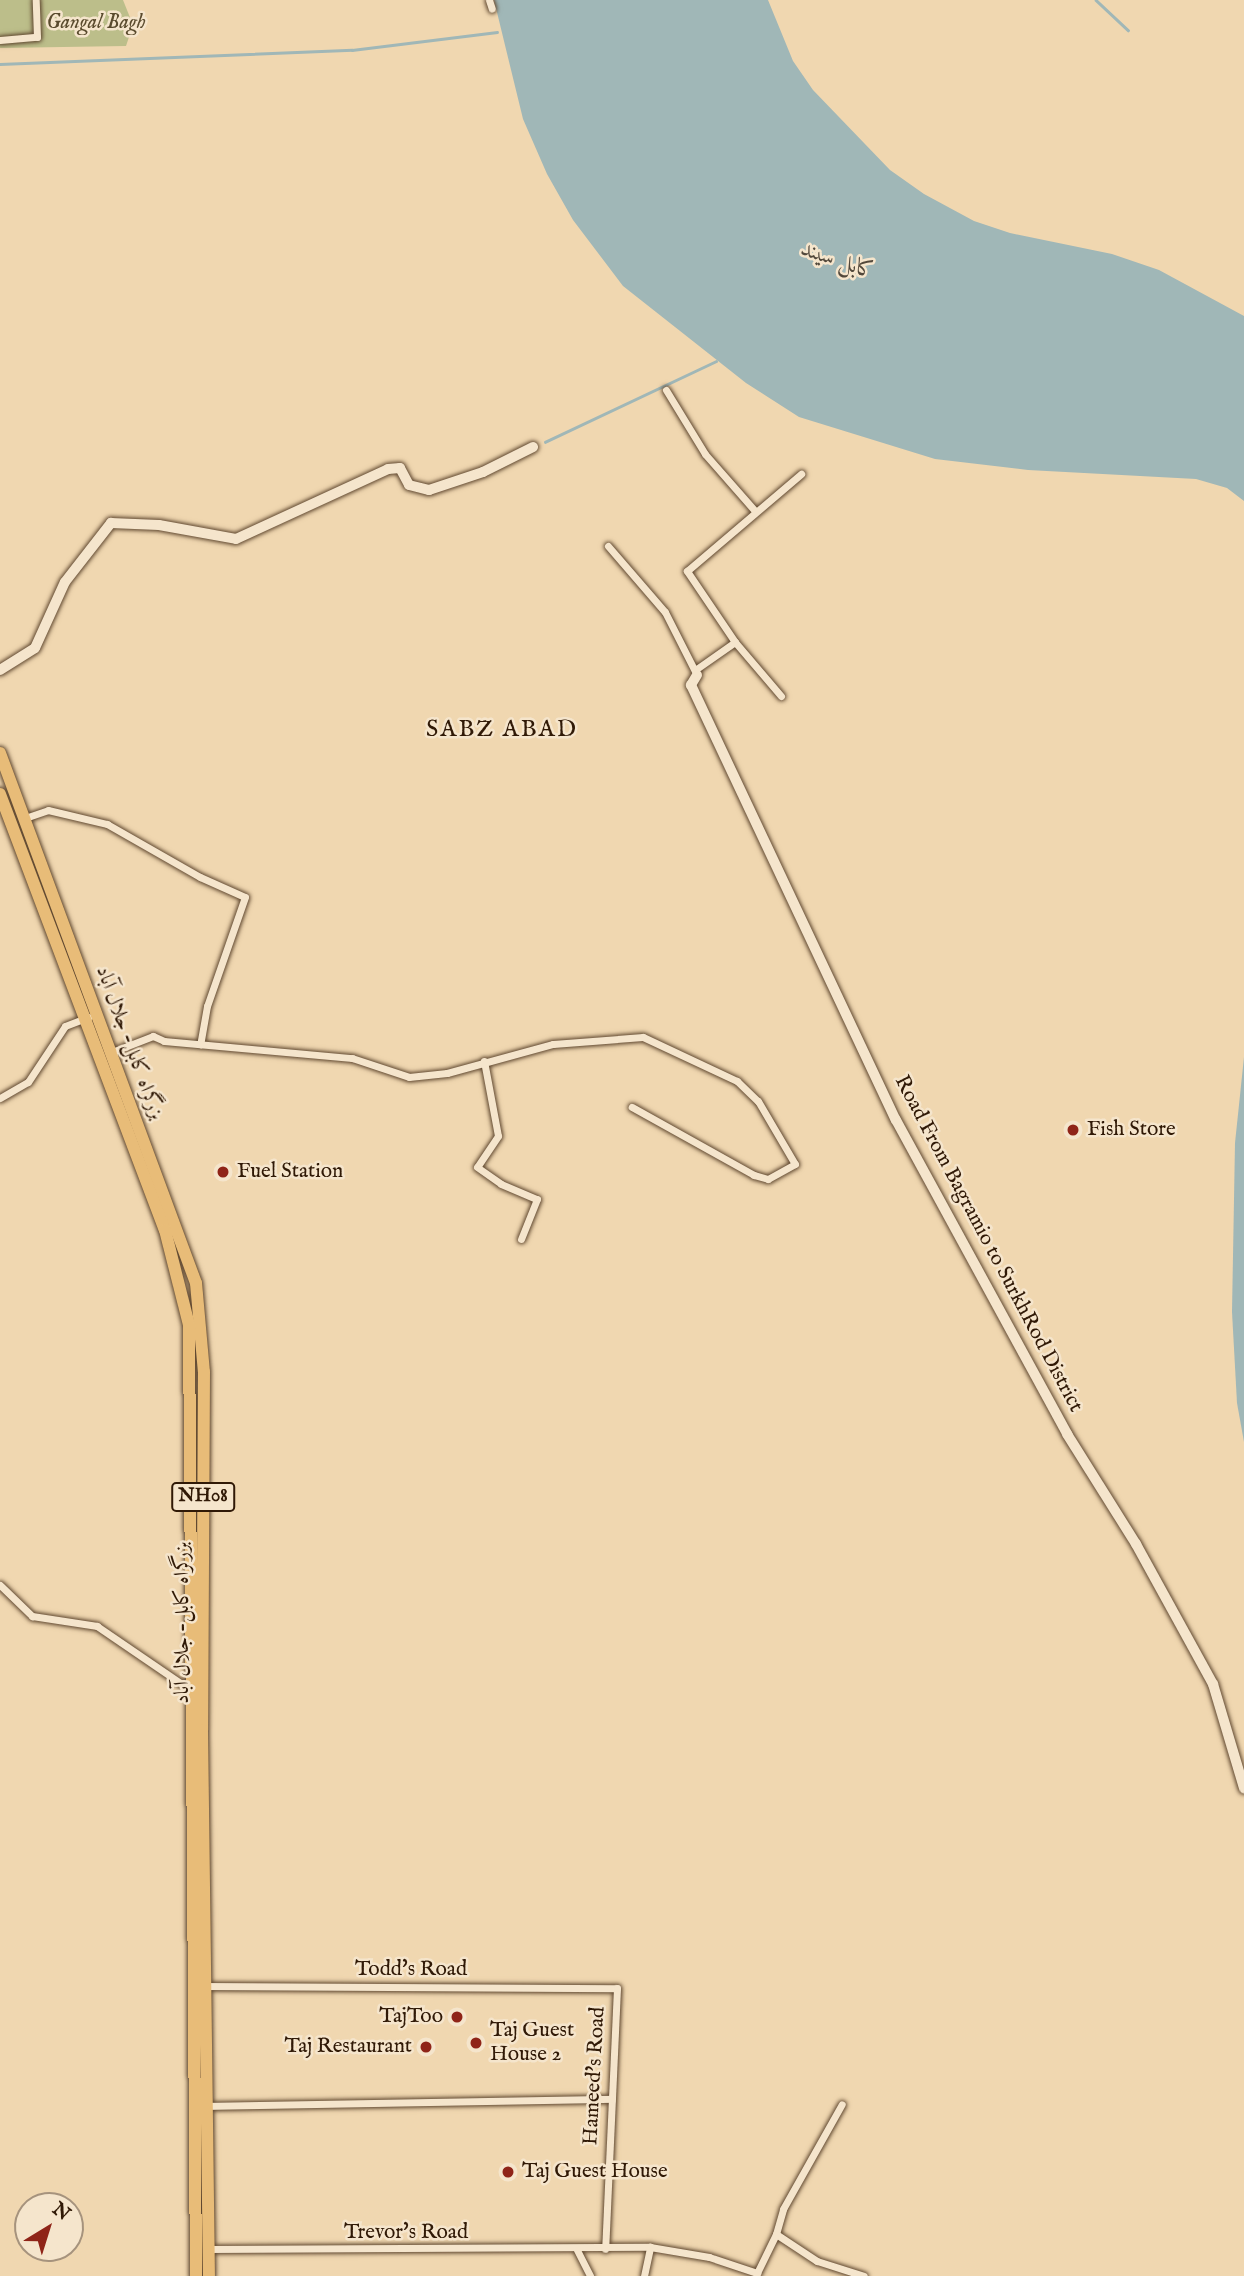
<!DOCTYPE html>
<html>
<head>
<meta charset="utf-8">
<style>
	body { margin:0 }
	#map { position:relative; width:1244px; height:2276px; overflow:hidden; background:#f0d7b0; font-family:"IM FELL English",Amiri,serif }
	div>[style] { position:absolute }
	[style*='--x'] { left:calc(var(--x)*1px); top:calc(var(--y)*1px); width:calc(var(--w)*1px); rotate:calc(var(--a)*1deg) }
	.green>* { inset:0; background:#bcbe8a }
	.water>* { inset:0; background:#a0b7b7 }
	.stream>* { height:2.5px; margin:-1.25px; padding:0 1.25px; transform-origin:1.25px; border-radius:1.25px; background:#a0b7b7 }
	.roads { filter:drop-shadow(0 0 2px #604830) drop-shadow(0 0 2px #604830) }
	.street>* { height:7px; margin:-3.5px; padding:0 3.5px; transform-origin:3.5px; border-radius:3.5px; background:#f5e5cc }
	.secondary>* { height:10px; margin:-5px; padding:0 5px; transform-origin:5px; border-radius:5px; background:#f5e5cc }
	.highway>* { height:12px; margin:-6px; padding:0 6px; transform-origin:6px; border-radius:6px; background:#e8bc78 }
	.dots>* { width:19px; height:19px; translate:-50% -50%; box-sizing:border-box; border:4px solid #f5e5cc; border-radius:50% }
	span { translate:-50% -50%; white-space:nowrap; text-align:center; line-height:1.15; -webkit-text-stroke:5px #f5e5cc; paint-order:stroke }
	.shield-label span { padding:2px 5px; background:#f5e5cc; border:2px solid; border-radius:5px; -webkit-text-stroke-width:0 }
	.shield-label { font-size:19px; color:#301906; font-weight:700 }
	.park-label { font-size:21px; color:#5a4b2e; font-style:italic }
	.street-label { font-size:21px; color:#301906 }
	.poi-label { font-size:21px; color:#301906 }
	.left { translate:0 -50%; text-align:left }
	.right { translate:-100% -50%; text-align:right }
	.water-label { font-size:23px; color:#52483b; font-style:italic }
	.quarter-label { font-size:24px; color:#301906; letter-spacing:2px }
	.north { position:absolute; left:14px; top:2192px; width:70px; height:70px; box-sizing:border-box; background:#f5e5cc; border:2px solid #a6937d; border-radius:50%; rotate:38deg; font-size:19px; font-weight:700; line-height:28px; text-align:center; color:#301906 }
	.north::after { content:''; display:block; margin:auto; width:24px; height:32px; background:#8f2418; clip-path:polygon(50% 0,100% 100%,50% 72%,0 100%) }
</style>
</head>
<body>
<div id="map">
	<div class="green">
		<i style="clip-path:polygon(0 0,123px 0,133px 25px,126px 46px,0 48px)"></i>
	</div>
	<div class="water">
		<i style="clip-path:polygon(494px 0,768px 0,793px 61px,813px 90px,890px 170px,924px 194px,974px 221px,1010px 233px,1112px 254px,1159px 270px,1244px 316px,1244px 501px,1227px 488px,1196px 479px,1028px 470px,935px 459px,799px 417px,746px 383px,623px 286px,573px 220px,547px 174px,523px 119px)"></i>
		<i style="clip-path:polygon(1244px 1057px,1244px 1442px,1237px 1403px,1232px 1312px,1235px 1143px)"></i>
	</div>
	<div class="stream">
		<i style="--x:1096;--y:0;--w:44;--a:43.2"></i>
		<i style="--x:0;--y:64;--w:352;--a:-2.3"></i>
		<i style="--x:352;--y:50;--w:146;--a:-7.1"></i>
		<i style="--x:545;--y:442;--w:189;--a:-25.3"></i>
	</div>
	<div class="roads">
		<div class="street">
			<i style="--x:489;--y:0;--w:9;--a:72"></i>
			<i style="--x:0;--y:40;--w:37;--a:-5"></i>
			<i style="--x:37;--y:37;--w:37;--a:-92"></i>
			<i style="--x:666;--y:390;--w:75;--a:58.6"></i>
			<i style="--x:705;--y:454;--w:76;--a:48.7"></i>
			<i style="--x:608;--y:546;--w:87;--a:49.2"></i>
			<i style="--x:665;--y:612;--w:71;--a:63.1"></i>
			<i style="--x:695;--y:670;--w:49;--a:-35"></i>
			<i style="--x:781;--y:696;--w:71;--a:-130.4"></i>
			<i style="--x:735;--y:642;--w:86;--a:-124.1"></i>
			<i style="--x:687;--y:571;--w:150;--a:-40.4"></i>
			<i style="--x:25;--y:818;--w:24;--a:-19"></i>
			<i style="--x:48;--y:810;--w:61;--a:13.3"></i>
			<i style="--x:107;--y:824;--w:107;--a:29.7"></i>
			<i style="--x:200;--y:877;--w:49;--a:24"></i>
			<i style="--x:245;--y:897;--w:115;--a:109.2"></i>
			<i style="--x:207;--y:1006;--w:39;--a:100"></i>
			<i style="--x:112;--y:1052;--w:44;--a:-21.3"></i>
			<i style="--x:153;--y:1036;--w:12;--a:24"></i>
			<i style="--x:164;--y:1041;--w:189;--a:5.2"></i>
			<i style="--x:352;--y:1058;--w:60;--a:18.4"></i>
			<i style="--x:409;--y:1077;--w:38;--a:-6"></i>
			<i style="--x:447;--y:1073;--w:110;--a:-15.3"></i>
			<i style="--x:553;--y:1044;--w:90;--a:-4.4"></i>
			<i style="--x:643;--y:1037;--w:104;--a:25.1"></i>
			<i style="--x:737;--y:1081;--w:29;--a:44"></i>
			<i style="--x:758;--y:1101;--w:73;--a:59.6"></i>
			<i style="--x:795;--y:1164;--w:31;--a:151"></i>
			<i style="--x:768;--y:1179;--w:15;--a:-164"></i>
			<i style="--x:754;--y:1175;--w:140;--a:-150.9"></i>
			<i style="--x:484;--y:1061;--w:76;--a:79.4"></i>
			<i style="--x:498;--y:1136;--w:37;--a:124"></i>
			<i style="--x:477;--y:1167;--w:29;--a:35"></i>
			<i style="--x:501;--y:1184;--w:39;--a:23"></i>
			<i style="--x:537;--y:1199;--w:43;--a:111.8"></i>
			<i style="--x:0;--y:1098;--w:32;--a:-30"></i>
			<i style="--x:28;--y:1082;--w:67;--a:-56.5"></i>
			<i style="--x:65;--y:1026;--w:25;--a:-21"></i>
			<i style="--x:0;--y:1585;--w:45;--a:44.1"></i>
			<i style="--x:32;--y:1616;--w:66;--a:8.7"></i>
			<i style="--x:97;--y:1626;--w:115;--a:34.4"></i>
			<i style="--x:205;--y:1986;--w:412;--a:0.3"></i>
			<i style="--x:617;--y:1988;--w:261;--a:92.6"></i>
			<i style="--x:206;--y:2106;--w:406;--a:-1"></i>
			<i style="--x:776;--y:2234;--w:26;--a:-74"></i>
			<i style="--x:783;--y:2209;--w:120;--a:-60.7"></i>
			<i style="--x:208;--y:2249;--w:442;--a:-0.3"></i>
			<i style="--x:650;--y:2247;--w:60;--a:9.6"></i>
			<i style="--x:709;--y:2257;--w:51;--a:18.4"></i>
			<i style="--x:757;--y:2273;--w:43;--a:-64"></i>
			<i style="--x:776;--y:2234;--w:49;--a:33.4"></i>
			<i style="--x:817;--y:2261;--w:49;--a:17.7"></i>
			<i style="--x:577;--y:2250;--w:29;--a:63"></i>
			<i style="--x:644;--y:2276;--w:30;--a:-78"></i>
		</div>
		<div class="secondary">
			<i style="--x:0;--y:670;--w:41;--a:-32.2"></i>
			<i style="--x:35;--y:648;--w:72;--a:-65.6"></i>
			<i style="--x:65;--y:582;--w:75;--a:-52.1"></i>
			<i style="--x:111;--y:523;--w:48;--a:2.4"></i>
			<i style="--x:159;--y:525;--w:78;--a:10.3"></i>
			<i style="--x:236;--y:539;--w:167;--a:-24.7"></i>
			<i style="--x:388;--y:469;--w:12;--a:-5"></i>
			<i style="--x:400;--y:468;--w:19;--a:62"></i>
			<i style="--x:409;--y:485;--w:21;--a:14"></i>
			<i style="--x:429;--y:490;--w:57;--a:-18.4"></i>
			<i style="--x:483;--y:472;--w:56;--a:-26.6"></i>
			<i style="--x:697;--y:675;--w:12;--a:121"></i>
			<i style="--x:691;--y:685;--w:481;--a:64.8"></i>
			<i style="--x:896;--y:1120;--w:358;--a:61.4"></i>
			<i style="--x:1067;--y:1434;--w:130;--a:57.9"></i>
			<i style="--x:1136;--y:1544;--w:160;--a:61.2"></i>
			<i style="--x:1213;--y:1684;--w:109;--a:73.4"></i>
		</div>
		<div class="highway">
			<i style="--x:0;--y:753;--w:565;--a:69.71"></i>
			<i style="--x:196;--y:1283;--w:89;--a:84.9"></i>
			<i style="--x:204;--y:1372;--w:358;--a:90.3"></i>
			<i style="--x:202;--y:1730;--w:546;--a:89.27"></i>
			<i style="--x:0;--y:794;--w:466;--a:69.3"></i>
			<i style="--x:165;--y:1230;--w:98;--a:75.8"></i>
			<i style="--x:189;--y:1325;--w:951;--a:89.58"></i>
		</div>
	</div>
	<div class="dots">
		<i style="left:1073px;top:1130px;background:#8f2418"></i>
		<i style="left:223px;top:1172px;background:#8f2418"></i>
		<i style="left:457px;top:2017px;background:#8f2418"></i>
		<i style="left:476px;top:2043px;background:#8f2418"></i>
		<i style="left:426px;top:2047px;background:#8f2418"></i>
		<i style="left:508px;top:2172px;background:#8f2418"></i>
	</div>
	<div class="shield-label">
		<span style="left:203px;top:1497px">NH08</span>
	</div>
	<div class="park-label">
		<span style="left:96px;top:23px">Gangal Bagh</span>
	</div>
	<div class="street-label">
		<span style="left:129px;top:1043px;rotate:70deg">بزرگراه کابل- جلال آباد</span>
		<span style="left:988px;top:1244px;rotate:62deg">Road From Bagramio to SurkhRod District</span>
		<span style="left:183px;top:1623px;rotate:-90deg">بزرگراه کابل- جلال آباد</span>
		<span style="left:411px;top:1970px">Todd's Road</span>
		<span style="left:595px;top:2076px;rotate:-87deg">Hameed's Road</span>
		<span style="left:406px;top:2233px">Trevor's Road</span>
	</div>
	<div class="poi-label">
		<span class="left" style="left:1087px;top:1130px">Fish Store</span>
		<span class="left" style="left:237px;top:1172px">Fuel Station</span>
		<span class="right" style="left:443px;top:2017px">TajToo</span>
		<span class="left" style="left:490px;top:2043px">Taj Guest<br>House 2</span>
		<span class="right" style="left:412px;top:2047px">Taj Restaurant</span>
		<span class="left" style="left:522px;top:2172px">Taj Guest House</span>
	</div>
	<div class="water-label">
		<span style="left:838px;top:261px;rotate:19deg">کابل سيند</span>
	</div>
	<div class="quarter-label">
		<span style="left:502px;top:730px">SABZ ABAD</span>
	</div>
	<div class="north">N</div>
</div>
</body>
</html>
